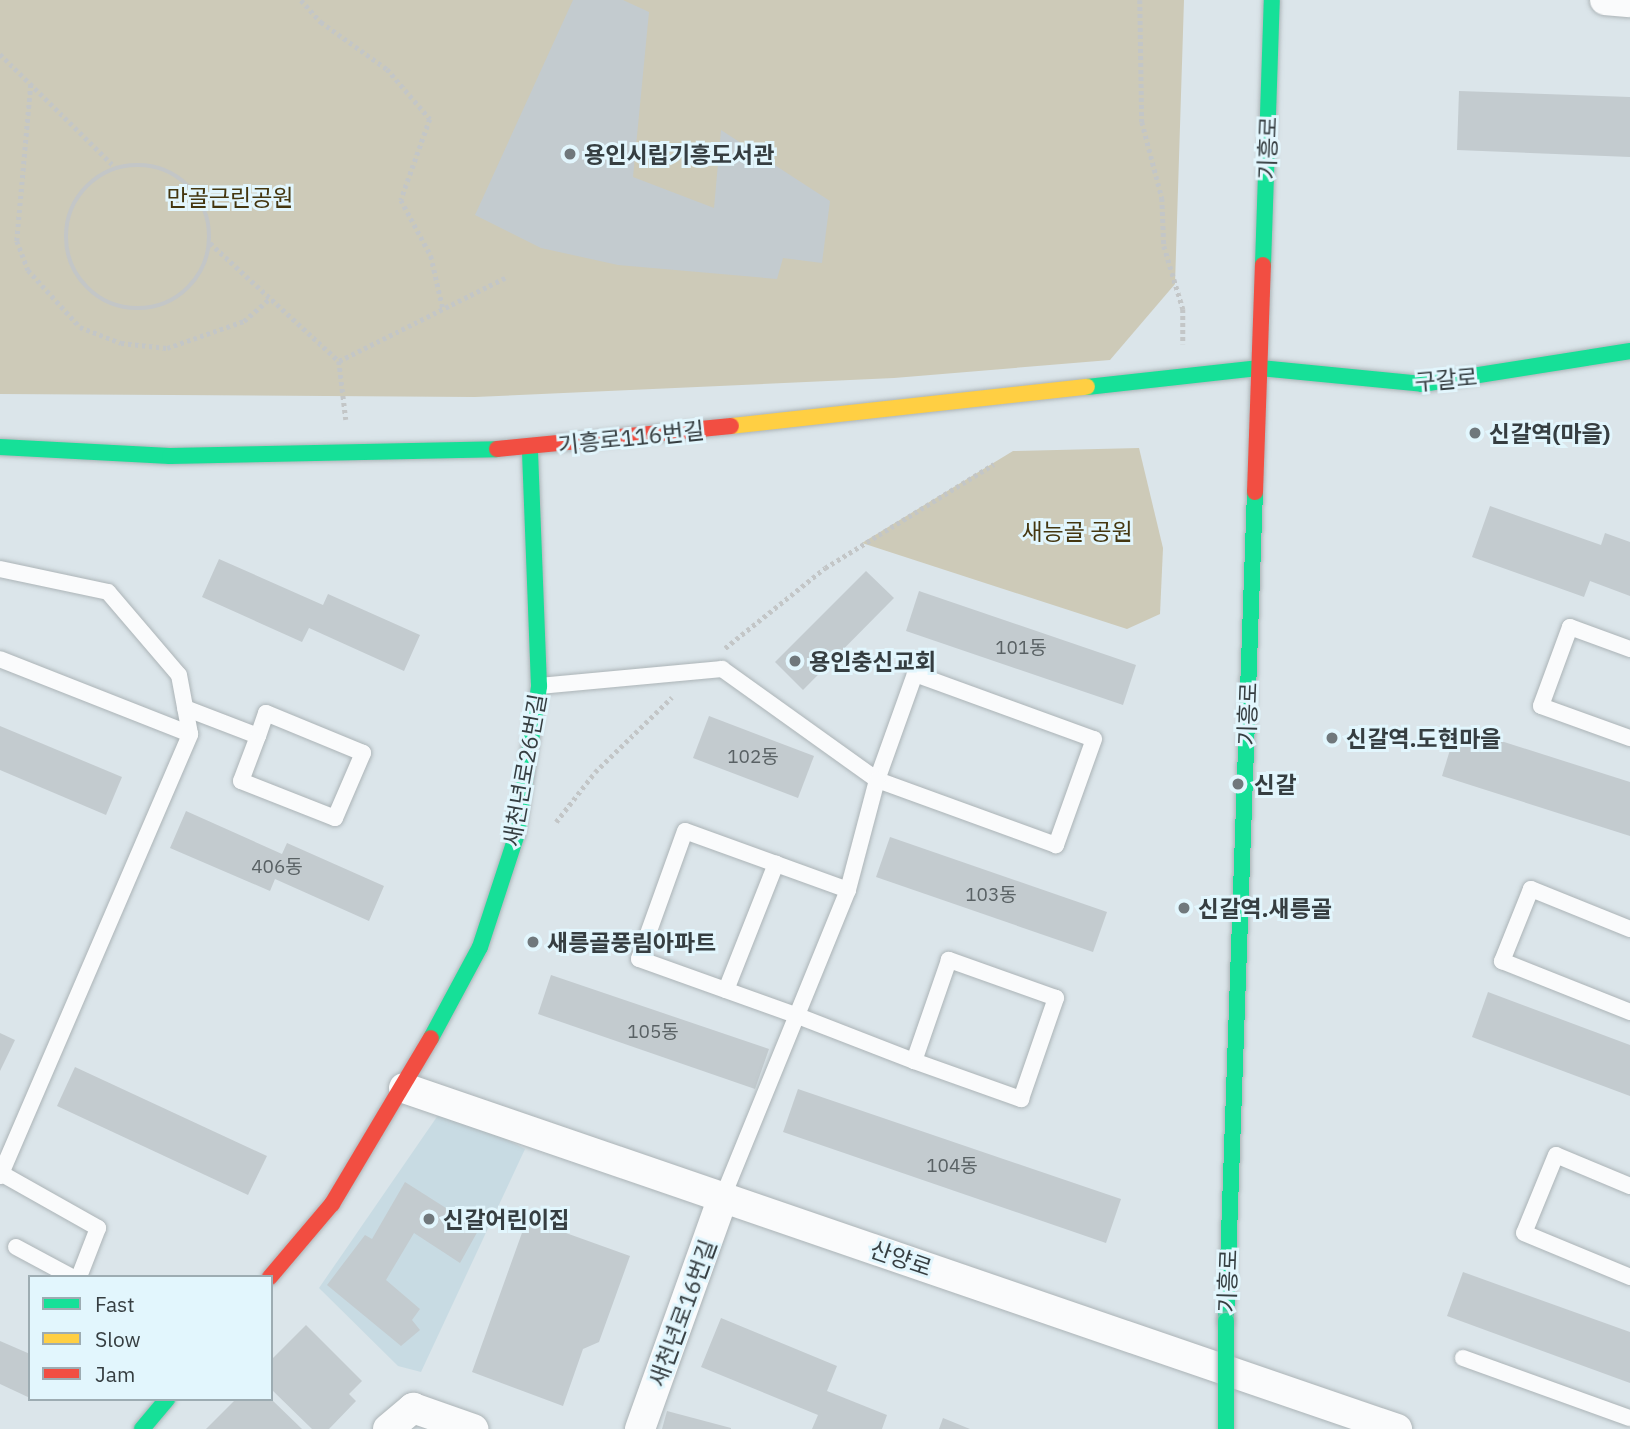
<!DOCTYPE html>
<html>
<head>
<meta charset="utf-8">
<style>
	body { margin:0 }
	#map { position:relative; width:1630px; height:1429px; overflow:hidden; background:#dbe5ea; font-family:"IBM Plex Sans","Noto Sans KR",sans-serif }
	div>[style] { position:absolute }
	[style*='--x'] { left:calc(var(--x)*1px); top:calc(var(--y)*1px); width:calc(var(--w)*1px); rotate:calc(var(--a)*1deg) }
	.built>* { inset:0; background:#c8dbe3 }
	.green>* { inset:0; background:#cdcab8 }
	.building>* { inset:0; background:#c3cbcf }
	.path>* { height:4.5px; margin-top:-2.25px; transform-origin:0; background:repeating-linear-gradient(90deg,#c3c6c7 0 3.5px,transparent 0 7px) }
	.path>.ring { margin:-2.25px; padding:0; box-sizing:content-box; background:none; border:4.5px solid #c3c6c7; border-radius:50% }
	.roads { filter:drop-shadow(0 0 2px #acb4b7) drop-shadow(0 0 2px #acb4b7) }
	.lane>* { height:16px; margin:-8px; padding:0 8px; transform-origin:8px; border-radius:8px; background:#fafbfc }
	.street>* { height:30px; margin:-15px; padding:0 15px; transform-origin:15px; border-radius:15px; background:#fafbfc }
	.fast>* { height:16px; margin:-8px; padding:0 8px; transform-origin:8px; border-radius:8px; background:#16e098 }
	.slow>* { height:16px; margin:-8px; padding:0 8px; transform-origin:8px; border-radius:8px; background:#ffcf43 }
	.jam>* { height:16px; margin:-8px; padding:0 8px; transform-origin:8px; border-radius:8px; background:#f24e42 }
	.bridges { filter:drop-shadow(0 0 2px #acb4b7) drop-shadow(0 0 2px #acb4b7) }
	.fast-bridge>* { height:16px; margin:-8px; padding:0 8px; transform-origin:8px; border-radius:8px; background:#16e098 }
	.dots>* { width:19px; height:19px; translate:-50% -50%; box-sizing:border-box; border:4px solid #e2f6fd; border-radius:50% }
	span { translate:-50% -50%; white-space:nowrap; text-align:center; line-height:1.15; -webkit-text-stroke:6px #e2f6fd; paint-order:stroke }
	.number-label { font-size:19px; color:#596164 }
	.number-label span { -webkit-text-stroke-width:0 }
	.street-label { font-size:23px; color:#363e41 }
	.poi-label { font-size:23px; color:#363e41; font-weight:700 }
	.left { translate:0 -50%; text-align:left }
	.park-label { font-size:23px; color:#44360f }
	.legend { position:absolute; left:28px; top:1275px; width:245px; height:126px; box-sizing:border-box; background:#e2f6fd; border:2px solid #9dacb2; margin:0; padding:9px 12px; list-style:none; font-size:21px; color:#363e41 }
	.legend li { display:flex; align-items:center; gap:14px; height:35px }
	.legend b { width:35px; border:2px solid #9dacb2 }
</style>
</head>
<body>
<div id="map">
	<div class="built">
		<i style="clip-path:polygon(443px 1108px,525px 1149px,421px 1372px,398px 1366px,319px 1288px)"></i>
	</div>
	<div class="green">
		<i style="clip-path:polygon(0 0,1184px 0,1175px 284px,1110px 360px,894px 378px,475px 397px,0 394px)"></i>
		<i style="clip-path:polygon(1139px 448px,1163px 548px,1160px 614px,1127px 629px,862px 543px,1013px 451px)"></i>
	</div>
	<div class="building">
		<i style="clip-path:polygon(573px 0,623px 0,649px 12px,633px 177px,714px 208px,721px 130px,830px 201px,822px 263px,783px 258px,777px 279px,618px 265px,541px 248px,475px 215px)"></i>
		<i style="clip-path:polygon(1459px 91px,1630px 97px,1630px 157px,1457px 150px)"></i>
		<i style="clip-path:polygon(1490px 506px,1601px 545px,1605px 533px,1630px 542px,1630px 596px,1590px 581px,1584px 597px,1472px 557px)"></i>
		<i style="clip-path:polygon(219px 559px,323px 605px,328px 594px,420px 635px,404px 671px,309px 628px,302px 642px,202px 597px)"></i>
		<i style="clip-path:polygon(866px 571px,894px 598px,803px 690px,775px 662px)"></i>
		<i style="clip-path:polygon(919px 591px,1136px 665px,1123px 705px,906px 631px)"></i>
		<i style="clip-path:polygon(709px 716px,814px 756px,798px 798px,693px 758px)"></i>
		<i style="clip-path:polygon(0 726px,122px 777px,106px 815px,0 770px)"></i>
		<i style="clip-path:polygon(1457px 727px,1630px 782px,1630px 836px,1442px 776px)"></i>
		<i style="clip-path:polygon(186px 811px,282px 854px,287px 843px,384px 886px,369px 921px,275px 879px,270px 891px,170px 848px)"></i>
		<i style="clip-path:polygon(890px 837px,1107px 912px,1093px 952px,876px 877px)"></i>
		<i style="clip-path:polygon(551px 975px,769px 1049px,755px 1089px,538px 1014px)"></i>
		<i style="clip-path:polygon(1488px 992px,1630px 1045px,1630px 1096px,1472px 1037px)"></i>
		<i style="clip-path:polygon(0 1033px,15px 1040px,0 1071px)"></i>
		<i style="clip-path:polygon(75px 1067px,267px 1156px,248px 1195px,57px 1106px)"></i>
		<i style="clip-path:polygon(798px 1089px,1121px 1199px,1106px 1243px,783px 1132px)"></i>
		<i style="clip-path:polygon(405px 1182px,479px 1229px,460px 1263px,414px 1233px,386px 1280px,420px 1309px,412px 1320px,420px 1330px,401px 1346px,327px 1285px,365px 1235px,372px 1239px)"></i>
		<i style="clip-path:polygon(527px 1219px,630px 1256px,599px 1342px,583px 1349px,563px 1406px,472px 1372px)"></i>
		<i style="clip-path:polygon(1463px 1272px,1630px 1332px,1630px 1383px,1447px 1316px)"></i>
		<i style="clip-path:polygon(721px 1318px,837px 1366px,827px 1391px,887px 1415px,882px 1429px,812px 1429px,818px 1415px,701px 1367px)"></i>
		<i style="clip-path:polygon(306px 1325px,362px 1381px,349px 1394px,356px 1401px,329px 1429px,312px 1429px,271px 1389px,271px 1360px)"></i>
		<i style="clip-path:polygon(0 1341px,30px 1354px,30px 1398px,0 1384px)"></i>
		<i style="clip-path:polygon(236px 1399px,271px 1399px,302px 1429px,206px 1429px)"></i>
		<i style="clip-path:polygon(667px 1411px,731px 1428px,731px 1429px,662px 1429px)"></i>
		<i style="clip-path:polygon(943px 1418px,970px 1429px,939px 1429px)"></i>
	</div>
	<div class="path">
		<i style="--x:301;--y:0;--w:30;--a:48"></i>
		<i style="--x:321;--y:22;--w:81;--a:35.5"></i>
		<i style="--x:387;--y:69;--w:66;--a:49.3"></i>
		<i style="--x:430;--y:119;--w:86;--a:109.7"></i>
		<i style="--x:401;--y:200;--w:64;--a:61.8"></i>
		<i style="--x:431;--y:256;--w:54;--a:77.2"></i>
		<i style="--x:1140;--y:0;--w:122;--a:89.1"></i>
		<i style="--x:1142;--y:122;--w:79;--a:75.3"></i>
		<i style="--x:1162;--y:198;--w:48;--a:87.6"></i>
		<i style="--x:1164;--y:246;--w:66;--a:73.2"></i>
		<i style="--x:1183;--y:309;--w:35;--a:90"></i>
		<i style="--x:0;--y:54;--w:163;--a:44.5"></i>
		<i style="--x:31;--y:84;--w:158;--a:95.1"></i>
		<i style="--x:17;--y:241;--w:31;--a:69"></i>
		<i style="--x:28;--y:270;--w:77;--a:47.6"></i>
		<i style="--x:80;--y:327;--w:44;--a:21.3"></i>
		<i style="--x:121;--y:343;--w:46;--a:6.2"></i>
		<i style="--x:167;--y:348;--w:82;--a:-19.3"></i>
		<i style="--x:244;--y:321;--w:35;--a:-41"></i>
		<i class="ring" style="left:66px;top:165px;width:139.5px;height:139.5px"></i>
		<i style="--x:210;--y:243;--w:175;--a:42.5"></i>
		<i style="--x:339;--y:361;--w:59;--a:83.2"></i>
		<i style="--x:339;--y:361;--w:188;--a:-26.6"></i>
		<i style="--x:725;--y:648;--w:128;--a:-38.7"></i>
		<i style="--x:825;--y:568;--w:198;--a:-31.6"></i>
		<i style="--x:556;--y:822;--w:63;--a:-52"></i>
		<i style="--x:595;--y:772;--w:107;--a:-44.2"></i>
	</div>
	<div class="roads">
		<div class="lane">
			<i style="--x:0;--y:569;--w:110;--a:12"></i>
			<i style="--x:108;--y:592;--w:109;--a:49.5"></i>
			<i style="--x:179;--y:675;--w:60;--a:79.4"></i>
			<i style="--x:190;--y:734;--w:204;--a:-158.5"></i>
			<i style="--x:1630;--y:649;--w:64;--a:-159.9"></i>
			<i style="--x:1570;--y:627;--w:84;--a:110.2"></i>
			<i style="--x:1541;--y:706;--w:95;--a:19.8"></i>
			<i style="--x:915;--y:674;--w:190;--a:20"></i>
			<i style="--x:1094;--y:739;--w:113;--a:109.7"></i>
			<i style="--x:1056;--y:845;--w:190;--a:-160"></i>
			<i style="--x:877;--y:780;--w:113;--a:-70.3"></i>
			<i style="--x:539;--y:686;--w:184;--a:-5.3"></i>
			<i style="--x:722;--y:669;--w:191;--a:35.6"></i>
			<i style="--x:877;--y:780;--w:114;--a:104.8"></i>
			<i style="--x:848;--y:890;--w:331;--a:112.2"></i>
			<i style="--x:185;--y:708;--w:78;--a:21"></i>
			<i style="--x:258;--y:736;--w:48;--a:110.7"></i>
			<i style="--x:241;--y:781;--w:101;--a:21.5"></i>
			<i style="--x:335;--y:818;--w:71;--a:-66.7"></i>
			<i style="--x:363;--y:753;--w:105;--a:-157.6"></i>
			<i style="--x:266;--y:713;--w:24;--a:109"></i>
			<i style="--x:848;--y:890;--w:173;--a:-160.1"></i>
			<i style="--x:685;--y:831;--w:136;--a:109.8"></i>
			<i style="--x:639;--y:959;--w:169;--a:19.7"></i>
			<i style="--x:798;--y:1016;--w:124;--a:21.2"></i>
			<i style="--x:914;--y:1061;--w:114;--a:19.6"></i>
			<i style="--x:1021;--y:1099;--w:107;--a:-70.9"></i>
			<i style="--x:1056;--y:998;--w:114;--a:-160.4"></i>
			<i style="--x:949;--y:960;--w:107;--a:109.1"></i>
			<i style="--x:1630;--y:929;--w:107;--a:-158"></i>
			<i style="--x:1531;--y:889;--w:78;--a:111.9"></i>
			<i style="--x:1502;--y:961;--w:138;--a:21.7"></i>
			<i style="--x:726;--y:990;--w:136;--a:-68.4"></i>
			<i style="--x:4;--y:1175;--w:108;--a:29.4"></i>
			<i style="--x:98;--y:1228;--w:53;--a:111.2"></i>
			<i style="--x:0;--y:1176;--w:481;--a:-66.7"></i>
			<i style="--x:1630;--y:1186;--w:80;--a:-157.3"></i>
			<i style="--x:1556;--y:1155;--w:84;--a:112.3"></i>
			<i style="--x:1524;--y:1233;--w:115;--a:22.5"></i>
			<i style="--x:16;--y:1247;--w:64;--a:28.2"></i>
			<i style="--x:1463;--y:1358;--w:177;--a:19.8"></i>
		</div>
		<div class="street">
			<i style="--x:1605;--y:0;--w:25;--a:5"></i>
			<i style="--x:404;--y:1088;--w:1050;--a:18.95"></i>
			<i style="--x:388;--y:1429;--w:33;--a:-40"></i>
			<i style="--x:413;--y:1408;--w:64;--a:19.3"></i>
			<i style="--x:640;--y:1429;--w:246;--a:-70.3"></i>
		</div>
		<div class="fast">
			<i style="--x:1263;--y:265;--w:265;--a:-88.1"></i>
			<i style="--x:1087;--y:387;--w:174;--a:-6.3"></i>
			<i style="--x:1260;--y:368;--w:163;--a:5.6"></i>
			<i style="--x:1422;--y:384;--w:211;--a:-9"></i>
			<i style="--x:0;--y:447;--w:170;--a:3"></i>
			<i style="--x:170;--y:456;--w:327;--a:-1.2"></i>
			<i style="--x:431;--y:1038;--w:103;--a:-61.7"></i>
			<i style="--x:480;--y:947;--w:119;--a:-71.9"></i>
			<i style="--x:517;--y:834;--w:150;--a:-81.5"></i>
			<i style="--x:539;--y:686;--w:238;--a:-92.2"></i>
			<i style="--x:1226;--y:1321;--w:830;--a:-88"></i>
			<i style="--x:142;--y:1429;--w:39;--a:-50"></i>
		</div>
		<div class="slow">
			<i style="--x:731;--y:426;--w:358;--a:-6.3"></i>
		</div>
		<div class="jam">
			<i style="--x:497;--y:449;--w:235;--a:-5.6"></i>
			<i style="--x:1255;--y:492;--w:227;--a:-88"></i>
			<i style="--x:270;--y:1277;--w:96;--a:-49.7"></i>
			<i style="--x:332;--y:1204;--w:193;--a:-59.2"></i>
		</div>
	</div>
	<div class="bridges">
		<div class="fast-bridge">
			<i style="--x:1226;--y:1321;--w:108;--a:90"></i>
		</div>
	</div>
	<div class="dots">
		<i style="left:570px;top:154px;background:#70787c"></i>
		<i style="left:1475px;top:433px;background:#70787c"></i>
		<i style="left:795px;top:661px;background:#70787c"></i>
		<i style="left:1332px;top:738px;background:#70787c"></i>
		<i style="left:1238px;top:784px;background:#70787c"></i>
		<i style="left:1184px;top:908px;background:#70787c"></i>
		<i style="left:533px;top:942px;background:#70787c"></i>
		<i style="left:429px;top:1219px;background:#70787c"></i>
	</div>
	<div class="number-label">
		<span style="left:1021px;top:648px">101동</span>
		<span style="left:753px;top:757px">102동</span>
		<span style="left:277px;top:867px">406동</span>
		<span style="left:991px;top:895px">103동</span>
		<span style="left:653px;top:1032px">105동</span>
		<span style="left:952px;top:1166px">104동</span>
	</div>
	<div class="street-label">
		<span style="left:1267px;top:148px;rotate:-88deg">기흥로</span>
		<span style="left:1446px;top:379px;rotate:-5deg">구갈로</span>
		<span style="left:631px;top:437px;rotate:-6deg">기흥로116번길</span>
		<span style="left:1247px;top:714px;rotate:-88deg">기흥로</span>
		<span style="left:524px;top:770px;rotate:-80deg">새천년로26번길</span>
		<span style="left:901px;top:1258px;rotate:19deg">산양로</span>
		<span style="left:1227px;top:1281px;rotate:-88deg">기흥로</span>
		<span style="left:682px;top:1313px;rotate:-70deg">새천년로16번길</span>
	</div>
	<div class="poi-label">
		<span class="left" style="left:584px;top:154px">용인시립기흥도서관</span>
		<span class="left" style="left:1489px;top:433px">신갈역(마을)</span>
		<span class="left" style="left:809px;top:661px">용인충신교회</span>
		<span class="left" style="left:1346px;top:738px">신갈역.도현마을</span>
		<span class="left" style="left:1254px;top:784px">신갈</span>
		<span class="left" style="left:1198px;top:908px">신갈역.새릉골</span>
		<span class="left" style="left:547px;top:942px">새릉골풍림아파트</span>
		<span class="left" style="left:443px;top:1219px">신갈어린이집</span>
	</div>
	<div class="park-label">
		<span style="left:230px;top:197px">만골근린공원</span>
		<span style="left:1077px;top:531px">새능골 공원</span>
	</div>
	<ul class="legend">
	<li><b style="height:9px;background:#16e098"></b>Fast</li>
	<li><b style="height:9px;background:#ffcf43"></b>Slow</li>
	<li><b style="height:9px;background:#f24e42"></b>Jam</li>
	</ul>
</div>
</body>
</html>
